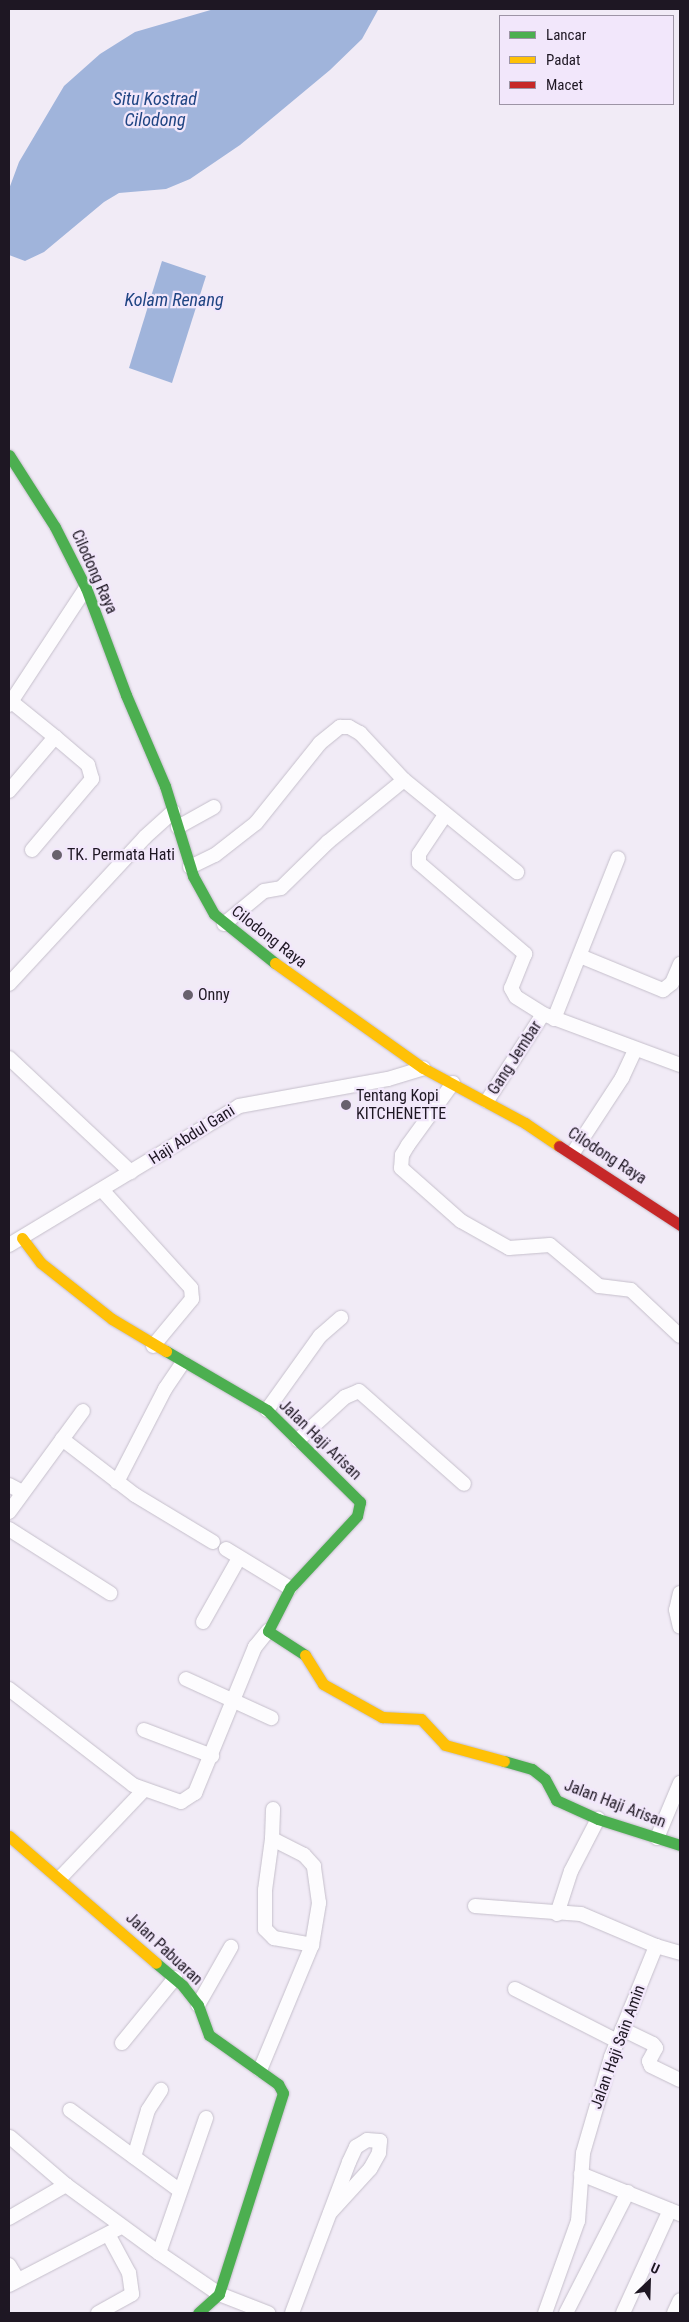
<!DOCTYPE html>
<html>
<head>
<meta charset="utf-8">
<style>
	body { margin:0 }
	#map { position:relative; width:689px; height:2322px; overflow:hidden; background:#f1ebf6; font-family:"Roboto Condensed",sans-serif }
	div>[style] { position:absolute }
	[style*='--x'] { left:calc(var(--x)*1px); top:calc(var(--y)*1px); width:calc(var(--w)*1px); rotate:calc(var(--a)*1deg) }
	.water>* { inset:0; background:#a0b4db }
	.roads { filter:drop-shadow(0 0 1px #c5bfcb) drop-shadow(0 0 1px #c5bfcb) }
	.street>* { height:14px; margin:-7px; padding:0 7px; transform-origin:7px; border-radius:7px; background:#fdfcfe }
	.fast>* { height:11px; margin:-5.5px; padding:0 5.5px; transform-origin:5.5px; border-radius:5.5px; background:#4caf50 }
	.slow>* { height:11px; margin:-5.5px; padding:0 5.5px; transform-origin:5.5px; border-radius:5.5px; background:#ffc107 }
	.jam>* { height:11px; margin:-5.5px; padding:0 5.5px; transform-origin:5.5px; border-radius:5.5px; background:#c62828 }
	.dots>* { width:14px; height:14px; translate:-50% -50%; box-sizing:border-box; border:2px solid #f2e7fb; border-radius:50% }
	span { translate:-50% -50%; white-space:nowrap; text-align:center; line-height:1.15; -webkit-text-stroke:4.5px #f2e7fb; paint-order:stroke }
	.street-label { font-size:16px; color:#1e1723 }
	.poi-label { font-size:16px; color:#1e1723 }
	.left { translate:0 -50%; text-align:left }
	.water-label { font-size:18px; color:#204583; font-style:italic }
	.frame { position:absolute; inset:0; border:10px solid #1e1723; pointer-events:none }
	.legend { position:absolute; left:499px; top:15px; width:175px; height:90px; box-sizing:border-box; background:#f2e7fb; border:1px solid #9d94a5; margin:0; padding:6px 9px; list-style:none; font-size:15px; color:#1e1723 }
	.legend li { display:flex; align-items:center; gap:10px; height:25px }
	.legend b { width:25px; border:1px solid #9d94a5 }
	.north { position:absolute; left:624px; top:2257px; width:50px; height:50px; -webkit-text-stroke:4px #f2e7fb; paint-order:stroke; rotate:24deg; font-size:14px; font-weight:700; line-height:20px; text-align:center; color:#1e1723 }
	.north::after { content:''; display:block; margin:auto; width:18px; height:22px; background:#1e1723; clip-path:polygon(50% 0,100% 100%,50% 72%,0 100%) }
</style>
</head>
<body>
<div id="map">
	<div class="water">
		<i style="clip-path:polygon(214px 9px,378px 10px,362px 39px,330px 70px,240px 145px,190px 179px,166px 189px,119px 193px,104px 202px,44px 252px,25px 261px,9px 255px,9px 189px,19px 162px,64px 86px,100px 54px,135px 32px)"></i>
		<i style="clip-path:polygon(162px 261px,206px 276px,172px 383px,129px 368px)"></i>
	</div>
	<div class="roads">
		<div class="street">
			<i style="--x:9;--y:705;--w:140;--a:-56.7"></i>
			<i style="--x:9;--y:791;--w:71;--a:-49.6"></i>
			<i style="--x:55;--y:737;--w:55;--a:-140.9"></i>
			<i style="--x:445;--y:815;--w:47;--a:123.7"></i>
			<i style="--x:419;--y:854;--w:9;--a:90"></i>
			<i style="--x:419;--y:863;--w:140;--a:40.6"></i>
			<i style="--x:525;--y:954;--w:37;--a:112"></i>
			<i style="--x:511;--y:988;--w:10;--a:61"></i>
			<i style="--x:516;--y:997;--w:32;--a:32"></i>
			<i style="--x:543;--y:1014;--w:146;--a:20.4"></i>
			<i style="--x:178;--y:827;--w:41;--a:-29.1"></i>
			<i style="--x:32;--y:850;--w:93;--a:-49.8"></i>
			<i style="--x:92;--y:779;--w:15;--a:-106"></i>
			<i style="--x:88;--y:765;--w:43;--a:-139.7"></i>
			<i style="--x:190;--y:867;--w:28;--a:-26"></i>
			<i style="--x:215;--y:855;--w:52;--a:-38"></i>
			<i style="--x:256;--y:823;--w:102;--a:-51.3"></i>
			<i style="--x:320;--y:743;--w:26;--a:-39"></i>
			<i style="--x:340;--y:727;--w:9;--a:0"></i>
			<i style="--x:349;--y:727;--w:13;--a:29"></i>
			<i style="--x:360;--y:733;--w:64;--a:46.9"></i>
			<i style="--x:404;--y:780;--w:146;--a:39.2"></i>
			<i style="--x:224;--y:924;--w:52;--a:-39.5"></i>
			<i style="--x:264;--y:891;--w:17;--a:-10"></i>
			<i style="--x:281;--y:888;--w:66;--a:-44.4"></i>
			<i style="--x:328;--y:842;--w:98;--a:-39.2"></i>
			<i style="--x:580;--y:956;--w:90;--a:22.3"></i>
			<i style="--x:663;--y:990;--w:11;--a:-38"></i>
			<i style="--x:672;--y:983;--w:21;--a:-67"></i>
			<i style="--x:9;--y:984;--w:200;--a:-47.2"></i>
			<i style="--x:145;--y:837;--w:38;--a:-42"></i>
			<i style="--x:554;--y:1019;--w:173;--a:-68.3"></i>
			<i style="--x:9;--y:1058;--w:167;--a:43.1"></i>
			<i style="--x:453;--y:1083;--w:77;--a:126"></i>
			<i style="--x:408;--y:1145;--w:12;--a:121"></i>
			<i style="--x:402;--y:1155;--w:13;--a:94"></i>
			<i style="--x:401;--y:1168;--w:80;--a:41.5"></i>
			<i style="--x:461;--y:1221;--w:55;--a:29.4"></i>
			<i style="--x:509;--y:1248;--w:41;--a:-4.2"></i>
			<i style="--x:550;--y:1245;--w:64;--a:39.9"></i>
			<i style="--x:599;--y:1286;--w:32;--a:7"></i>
			<i style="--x:631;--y:1290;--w:67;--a:43.2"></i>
			<i style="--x:487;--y:1101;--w:103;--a:-57.2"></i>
			<i style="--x:573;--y:1153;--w:90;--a:-56.8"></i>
			<i style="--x:622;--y:1078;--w:31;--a:-65"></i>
			<i style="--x:103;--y:1191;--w:131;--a:47.8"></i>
			<i style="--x:191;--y:1288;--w:11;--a:85"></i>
			<i style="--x:192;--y:1299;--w:61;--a:129.7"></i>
			<i style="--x:9;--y:1245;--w:269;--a:-31.1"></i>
			<i style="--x:239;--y:1106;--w:151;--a:-10.3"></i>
			<i style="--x:388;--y:1079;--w:37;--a:-17"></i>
			<i style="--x:267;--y:1410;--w:91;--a:-54.4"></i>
			<i style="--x:320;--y:1336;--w:28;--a:-41"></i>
			<i style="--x:62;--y:1439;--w:92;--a:37.5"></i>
			<i style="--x:135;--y:1495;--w:91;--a:31.1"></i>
			<i style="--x:298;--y:1440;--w:64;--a:-42.5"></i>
			<i style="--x:345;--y:1397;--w:15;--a:-23"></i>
			<i style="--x:359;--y:1391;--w:140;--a:41.5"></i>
			<i style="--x:117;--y:1482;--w:105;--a:-62.7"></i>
			<i style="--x:165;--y:1389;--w:32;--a:-56"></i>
			<i style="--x:9;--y:1485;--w:15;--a:28"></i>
			<i style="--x:9;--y:1512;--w:125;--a:-53.8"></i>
			<i style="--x:9;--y:1529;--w:120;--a:32.4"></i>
			<i style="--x:226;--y:1549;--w:75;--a:31.4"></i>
			<i style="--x:680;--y:1593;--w:17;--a:103"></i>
			<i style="--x:676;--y:1610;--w:17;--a:77"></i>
			<i style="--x:203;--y:1622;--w:73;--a:-60.6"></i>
			<i style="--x:186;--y:1679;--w:94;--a:24.6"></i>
			<i style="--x:9;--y:1689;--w:157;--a:37.7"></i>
			<i style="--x:133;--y:1785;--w:51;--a:19.5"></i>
			<i style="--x:181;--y:1802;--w:17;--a:-33"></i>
			<i style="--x:195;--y:1793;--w:158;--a:-67.7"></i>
			<i style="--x:255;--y:1647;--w:21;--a:-51"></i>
			<i style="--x:144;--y:1730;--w:73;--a:20.9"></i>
			<i style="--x:657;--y:1838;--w:60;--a:-67.3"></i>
			<i style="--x:272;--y:1839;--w:51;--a:97.8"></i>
			<i style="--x:265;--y:1890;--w:39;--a:90"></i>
			<i style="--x:265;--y:1929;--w:13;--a:45"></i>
			<i style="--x:274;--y:1938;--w:39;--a:10"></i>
			<i style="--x:61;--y:1877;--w:119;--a:-46.4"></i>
			<i style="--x:475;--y:1906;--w:106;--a:4.3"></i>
			<i style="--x:581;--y:1914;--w:82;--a:23.1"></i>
			<i style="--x:557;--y:1914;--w:45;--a:-72"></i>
			<i style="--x:571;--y:1871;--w:59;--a:-62.6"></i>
			<i style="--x:515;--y:1989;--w:114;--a:27"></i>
			<i style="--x:198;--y:2005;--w:67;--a:-60.4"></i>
			<i style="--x:622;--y:2029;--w:34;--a:26"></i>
			<i style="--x:653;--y:2044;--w:5;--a:53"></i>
			<i style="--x:656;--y:2048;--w:15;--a:118"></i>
			<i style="--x:649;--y:2061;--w:5;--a:68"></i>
			<i style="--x:651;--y:2066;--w:32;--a:26"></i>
			<i style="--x:122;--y:2043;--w:84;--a:-50.8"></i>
			<i style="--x:260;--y:2070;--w:135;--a:-67.4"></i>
			<i style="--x:312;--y:1945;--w:43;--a:-80.5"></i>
			<i style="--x:319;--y:1903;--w:37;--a:-98"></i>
			<i style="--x:314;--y:1866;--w:15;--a:-132"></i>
			<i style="--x:304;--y:1855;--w:36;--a:-153"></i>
			<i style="--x:272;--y:1839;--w:30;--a:-88"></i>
			<i style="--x:70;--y:2110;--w:135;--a:36.3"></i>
			<i style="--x:10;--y:2137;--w:74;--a:40.6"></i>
			<i style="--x:66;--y:2185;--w:115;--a:36.2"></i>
			<i style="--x:159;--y:2253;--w:73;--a:34.3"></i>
			<i style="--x:219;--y:2294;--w:53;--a:21.2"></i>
			<i style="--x:134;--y:2157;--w:49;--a:-73.4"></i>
			<i style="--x:148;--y:2110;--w:24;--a:-57"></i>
			<i style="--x:581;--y:2174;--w:107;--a:22"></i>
			<i style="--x:9;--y:2218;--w:66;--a:-30.1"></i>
			<i style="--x:159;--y:2253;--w:143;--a:-70.8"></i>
			<i style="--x:9;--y:2265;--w:17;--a:59"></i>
			<i style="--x:9;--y:2285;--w:126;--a:-27.4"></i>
			<i style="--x:98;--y:2313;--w:39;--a:-29"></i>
			<i style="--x:132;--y:2294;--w:21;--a:-98"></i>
			<i style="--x:129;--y:2273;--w:44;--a:-118.3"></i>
			<i style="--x:292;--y:2313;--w:161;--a:-69.3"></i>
			<i style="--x:349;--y:2162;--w:17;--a:-65"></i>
			<i style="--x:356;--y:2147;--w:13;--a:-32"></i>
			<i style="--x:367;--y:2140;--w:13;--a:4"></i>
			<i style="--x:380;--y:2141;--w:12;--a:95"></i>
			<i style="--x:379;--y:2153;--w:18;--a:119"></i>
			<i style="--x:370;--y:2169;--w:59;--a:132.3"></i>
			<i style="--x:545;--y:2313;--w:98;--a:-70.3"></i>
			<i style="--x:578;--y:2221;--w:68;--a:-85.8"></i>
			<i style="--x:583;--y:2153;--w:100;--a:-73.7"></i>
			<i style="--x:611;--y:2057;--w:120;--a:-67.9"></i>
			<i style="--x:656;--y:1946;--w:25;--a:16"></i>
			<i style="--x:566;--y:2313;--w:136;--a:-62.9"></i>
			<i style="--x:623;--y:2313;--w:113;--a:-65.5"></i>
			<i style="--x:674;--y:2313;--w:14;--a:-65"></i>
		</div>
		<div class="fast">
			<i style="--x:9;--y:455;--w:85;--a:57.4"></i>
			<i style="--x:55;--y:527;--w:68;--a:63.1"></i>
			<i style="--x:86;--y:588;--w:114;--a:69.5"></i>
			<i style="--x:126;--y:695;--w:99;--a:66.8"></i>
			<i style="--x:165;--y:786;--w:94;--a:72.7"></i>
			<i style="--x:193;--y:876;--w:43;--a:61.1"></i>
			<i style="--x:214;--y:914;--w:78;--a:38.8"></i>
			<i style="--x:166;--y:1351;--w:117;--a:30.3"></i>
			<i style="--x:267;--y:1410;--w:131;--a:44.7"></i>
			<i style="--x:360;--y:1502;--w:14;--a:102"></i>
			<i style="--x:357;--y:1516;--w:98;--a:132.9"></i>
			<i style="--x:290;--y:1588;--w:48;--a:117.1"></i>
			<i style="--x:268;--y:1631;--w:44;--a:33"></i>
			<i style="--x:504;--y:1761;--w:29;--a:16"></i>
			<i style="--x:532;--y:1769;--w:16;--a:38"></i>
			<i style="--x:545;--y:1779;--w:24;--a:62"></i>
			<i style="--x:556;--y:1800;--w:46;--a:24.3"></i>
			<i style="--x:598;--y:1819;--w:86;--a:17.6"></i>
			<i style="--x:156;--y:1963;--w:35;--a:40"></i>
			<i style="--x:183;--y:1986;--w:24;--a:52"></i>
			<i style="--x:198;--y:2005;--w:32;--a:70"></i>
			<i style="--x:209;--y:2035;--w:85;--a:35.4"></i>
			<i style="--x:278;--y:2084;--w:10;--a:61"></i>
			<i style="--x:283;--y:2093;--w:211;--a:107.7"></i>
			<i style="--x:219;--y:2294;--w:28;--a:138"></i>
		</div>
		<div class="slow">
			<i style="--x:275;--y:963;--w:181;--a:35.4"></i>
			<i style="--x:423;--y:1068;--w:116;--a:28.3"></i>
			<i style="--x:525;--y:1123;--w:41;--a:34.1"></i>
			<i style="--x:22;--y:1238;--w:31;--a:53"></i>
			<i style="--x:41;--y:1263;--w:90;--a:38.3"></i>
			<i style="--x:112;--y:1319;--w:63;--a:30.7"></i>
			<i style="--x:305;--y:1655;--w:34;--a:58"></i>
			<i style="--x:323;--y:1684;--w:68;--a:29.2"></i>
			<i style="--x:382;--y:1717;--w:39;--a:3"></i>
			<i style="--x:421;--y:1719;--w:35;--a:47"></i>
			<i style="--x:445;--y:1745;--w:61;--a:15.2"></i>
			<i style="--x:9;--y:1836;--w:194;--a:40.8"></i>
		</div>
		<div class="jam">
			<i style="--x:559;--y:1146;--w:145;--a:33.1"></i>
		</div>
	</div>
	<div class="dots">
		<i style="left:57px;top:855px;background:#68616d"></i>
		<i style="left:188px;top:995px;background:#68616d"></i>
		<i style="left:346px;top:1105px;background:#68616d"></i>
	</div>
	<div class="street-label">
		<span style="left:94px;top:572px;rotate:66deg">Cilodong Raya</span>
		<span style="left:269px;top:937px;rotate:38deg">Cilodong Raya</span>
		<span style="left:515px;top:1058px;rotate:-57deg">Gang Jembar</span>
		<span style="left:192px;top:1135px;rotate:-32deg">Haji Abdul Gani</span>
		<span style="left:607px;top:1156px;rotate:33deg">Cilodong Raya</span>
		<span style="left:320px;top:1440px;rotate:44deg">Jalan Haji Arisan</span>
		<span style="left:615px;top:1804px;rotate:21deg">Jalan Haji Arisan</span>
		<span style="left:164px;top:1949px;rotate:43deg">Jalan Pabuaran</span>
		<span style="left:618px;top:2047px;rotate:-70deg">Jalan Haji Sain Amin</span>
	</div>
	<div class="poi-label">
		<span class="left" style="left:67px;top:855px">TK. Permata Hati</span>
		<span class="left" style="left:198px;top:995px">Onny</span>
		<span class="left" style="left:356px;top:1105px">Tentang Kopi<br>KITCHENETTE</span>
	</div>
	<div class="water-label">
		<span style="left:155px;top:110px">Situ Kostrad<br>Cilodong</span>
		<span style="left:174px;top:300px">Kolam Renang</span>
	</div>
	<div class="frame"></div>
	<ul class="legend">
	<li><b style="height:6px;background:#4caf50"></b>Lancar</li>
	<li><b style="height:6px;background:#ffc107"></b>Padat</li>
	<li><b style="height:6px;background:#c62828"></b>Macet</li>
	</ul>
	<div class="north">U</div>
</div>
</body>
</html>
